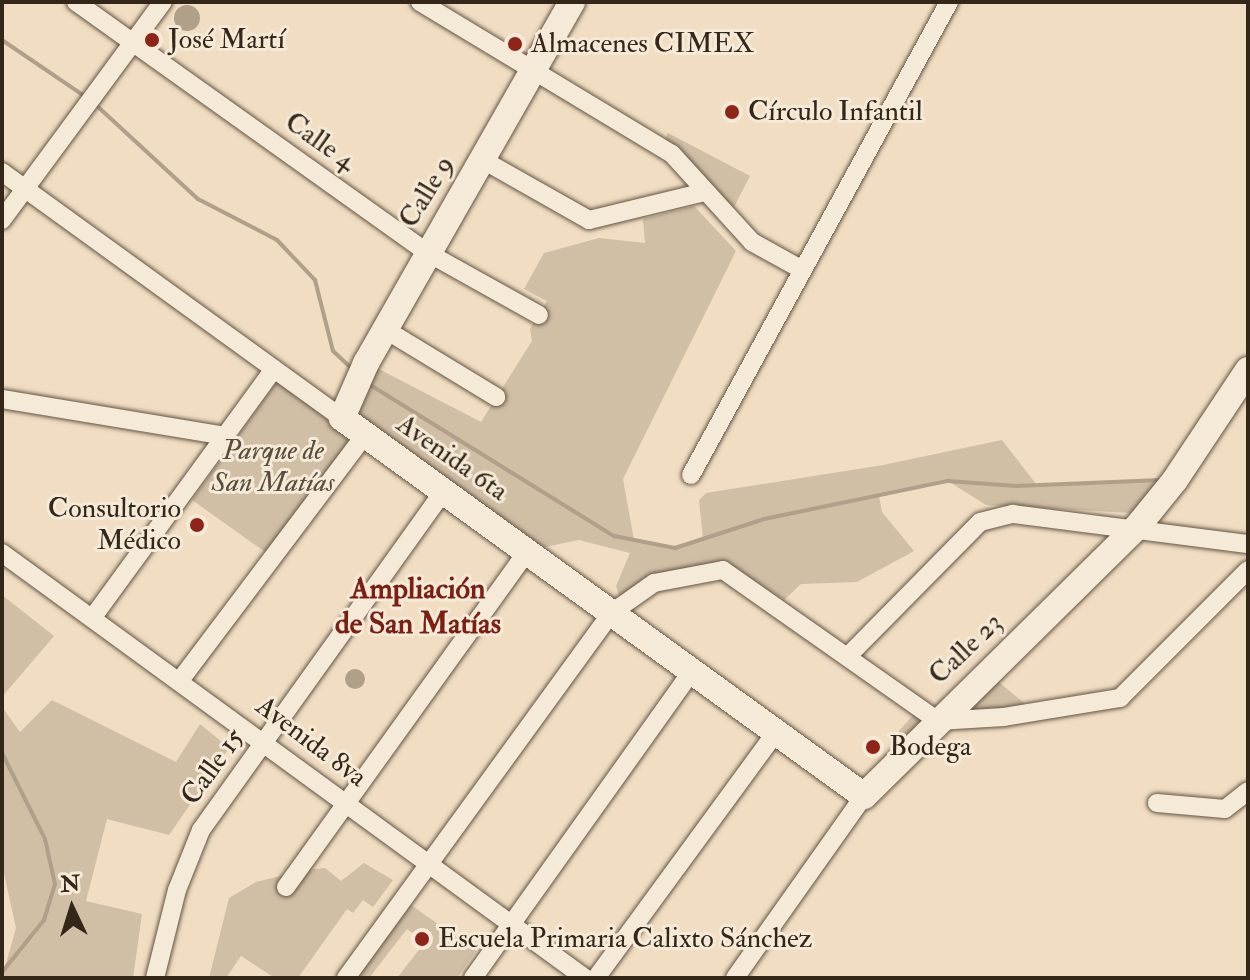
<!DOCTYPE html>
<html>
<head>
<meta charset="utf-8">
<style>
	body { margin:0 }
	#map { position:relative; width:1250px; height:980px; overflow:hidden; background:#f0ddc2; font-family:"IM FELL Double Pica",serif }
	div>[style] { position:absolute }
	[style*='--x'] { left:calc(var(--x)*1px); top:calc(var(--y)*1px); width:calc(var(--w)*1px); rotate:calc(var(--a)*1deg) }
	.green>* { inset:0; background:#d0bea5 }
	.water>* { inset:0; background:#b09f89 }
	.round { border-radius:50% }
	.stream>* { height:4px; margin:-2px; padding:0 2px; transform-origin:2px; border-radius:2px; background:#b09f89 }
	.roads { filter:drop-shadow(0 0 2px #635443) drop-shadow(0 0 2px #635443) }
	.street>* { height:18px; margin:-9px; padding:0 9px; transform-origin:9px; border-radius:9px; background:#f5e9d7 }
	.secondary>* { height:26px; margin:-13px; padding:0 13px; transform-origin:13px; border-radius:13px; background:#f5e9d7 }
	.dots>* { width:22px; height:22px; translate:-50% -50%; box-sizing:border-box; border:4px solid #f5e9d7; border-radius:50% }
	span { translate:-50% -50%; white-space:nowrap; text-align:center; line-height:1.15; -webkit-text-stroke:6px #f5e9d7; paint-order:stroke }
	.poi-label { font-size:28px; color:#342719 }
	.left { translate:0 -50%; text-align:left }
	.right { translate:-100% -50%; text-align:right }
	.street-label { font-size:28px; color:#342719 }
	.park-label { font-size:28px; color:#5b4d3c; font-style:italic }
	.neighbourhood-label { font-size:30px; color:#7a1f14; font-weight:700 }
	.frame { position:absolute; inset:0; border:4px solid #342719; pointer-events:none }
	.north { position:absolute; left:32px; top:868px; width:80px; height:80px; -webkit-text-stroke:6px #f5e9d7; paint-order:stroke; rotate:356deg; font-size:22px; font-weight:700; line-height:32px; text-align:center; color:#342719 }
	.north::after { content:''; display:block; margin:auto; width:28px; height:36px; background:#342719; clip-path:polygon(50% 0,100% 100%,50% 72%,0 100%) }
</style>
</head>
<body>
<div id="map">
	<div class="green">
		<i style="clip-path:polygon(668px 133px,750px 176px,733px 209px,665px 140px)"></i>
		<i style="clip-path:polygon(694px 206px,736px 251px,623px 479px,634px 540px,675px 548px,703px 539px,699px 500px,706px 493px,883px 465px,1002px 440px,1036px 484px,1160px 480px,1131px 513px,986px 505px,948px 481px,879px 496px,882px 512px,914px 551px,857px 582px,801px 584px,784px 600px,727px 563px,620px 598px,616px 586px,630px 553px,579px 540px,535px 549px,350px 417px,373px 366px,481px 422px,532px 341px,530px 329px,547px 301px,524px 289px,544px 253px,599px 238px,645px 243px,643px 219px)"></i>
		<i style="clip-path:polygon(277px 381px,353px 435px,268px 554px,192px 500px)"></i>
		<i style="clip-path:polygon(2px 595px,54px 636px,2px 697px)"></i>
		<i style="clip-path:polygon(995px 679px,1029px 707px,961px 715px)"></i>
		<i style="clip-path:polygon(52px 700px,176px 762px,200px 724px,229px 748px,169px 835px,107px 819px,86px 901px,142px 914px,133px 978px,2px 978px,16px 928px,2px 865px,2px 707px,20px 732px)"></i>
		<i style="clip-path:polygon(915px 713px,926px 722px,900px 748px,890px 741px)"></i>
		<i style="clip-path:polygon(364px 863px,393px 880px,373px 907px,363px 900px,353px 913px,347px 909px,298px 978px,275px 978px,241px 956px,226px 978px,209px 978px,229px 898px,256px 882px,305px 870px,325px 868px,341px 881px)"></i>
		<i style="clip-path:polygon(411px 905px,476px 951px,457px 978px,397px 978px,425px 942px,407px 929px,369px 978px,357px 978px)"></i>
	</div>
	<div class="water">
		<i class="round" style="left:174px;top:5px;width:26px;height:26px"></i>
		<i class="round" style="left:345px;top:669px;width:20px;height:20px"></i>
	</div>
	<div class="stream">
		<i style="--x:2;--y:40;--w:102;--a:34.2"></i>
		<i style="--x:96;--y:105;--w:139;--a:42.7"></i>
		<i style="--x:198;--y:199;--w:89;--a:27.4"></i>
		<i style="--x:277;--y:240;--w:55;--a:46.5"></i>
		<i style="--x:315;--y:280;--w:73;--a:75.8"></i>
		<i style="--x:333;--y:351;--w:26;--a:43"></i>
		<i style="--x:367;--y:383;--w:291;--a:31.8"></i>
		<i style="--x:614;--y:536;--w:62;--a:11.1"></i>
		<i style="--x:675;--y:548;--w:94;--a:-18"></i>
		<i style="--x:764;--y:519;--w:188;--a:-11.7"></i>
		<i style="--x:948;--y:481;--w:68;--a:4.2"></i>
		<i style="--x:1016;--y:486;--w:145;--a:-2.4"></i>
		<i style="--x:2;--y:753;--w:96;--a:63.4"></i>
		<i style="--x:45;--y:839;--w:46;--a:77.5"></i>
		<i style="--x:55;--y:884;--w:38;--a:107"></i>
		<i style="--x:44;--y:920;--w:67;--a:128.9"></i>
	</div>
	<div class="roads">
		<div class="street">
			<i style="--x:76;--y:2;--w:432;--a:35.5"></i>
			<i style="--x:428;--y:253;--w:127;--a:29.2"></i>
			<i style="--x:420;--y:2;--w:294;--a:31.1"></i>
			<i style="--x:672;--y:154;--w:119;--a:47.7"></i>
			<i style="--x:752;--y:242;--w:56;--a:28.9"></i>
			<i style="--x:483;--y:160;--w:122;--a:29.5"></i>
			<i style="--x:589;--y:220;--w:119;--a:-13.6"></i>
			<i style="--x:2;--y:172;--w:420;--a:35.9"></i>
			<i style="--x:2;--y:220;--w:271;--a:-53.6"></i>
			<i style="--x:386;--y:330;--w:129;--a:31.3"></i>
			<i style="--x:2;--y:399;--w:226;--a:9.4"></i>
			<i style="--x:691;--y:475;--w:539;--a:-61.39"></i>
			<i style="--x:2;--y:553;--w:721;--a:36.09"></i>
			<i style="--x:93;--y:617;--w:307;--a:-53.9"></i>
			<i style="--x:848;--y:656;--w:188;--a:-45.4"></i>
			<i style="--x:980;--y:522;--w:34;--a:-14"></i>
			<i style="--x:1013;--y:514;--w:237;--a:7.3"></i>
			<i style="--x:181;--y:679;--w:306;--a:-53"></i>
			<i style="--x:1157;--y:803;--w:68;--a:5"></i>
			<i style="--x:1225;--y:809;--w:29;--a:-38"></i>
			<i style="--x:286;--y:887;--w:415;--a:-54.3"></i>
			<i style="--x:155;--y:978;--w:91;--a:-76"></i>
			<i style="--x:177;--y:890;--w:65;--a:-68.2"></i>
			<i style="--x:201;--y:830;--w:416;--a:-54.4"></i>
			<i style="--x:346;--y:978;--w:450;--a:-54"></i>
			<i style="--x:610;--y:614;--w:54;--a:-35.2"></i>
			<i style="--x:654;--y:583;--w:70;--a:-10.7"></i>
			<i style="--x:723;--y:570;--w:263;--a:35.1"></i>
			<i style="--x:938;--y:721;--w:66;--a:-3.5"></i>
			<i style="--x:1004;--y:717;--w:118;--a:-9.3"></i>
			<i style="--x:1120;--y:698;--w:181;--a:-45"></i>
			<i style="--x:473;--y:978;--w:377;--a:-54.5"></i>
			<i style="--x:596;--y:978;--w:306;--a:-53.8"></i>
			<i style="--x:735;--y:978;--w:223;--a:-54.7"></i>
		</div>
		<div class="secondary">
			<i style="--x:572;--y:2;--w:416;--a:119.7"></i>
			<i style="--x:366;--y:363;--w:60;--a:113.6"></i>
			<i style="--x:342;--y:418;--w:644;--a:35.91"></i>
			<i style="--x:864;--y:796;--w:383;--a:-44.6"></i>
			<i style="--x:1137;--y:527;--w:60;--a:-51"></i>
			<i style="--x:1175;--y:480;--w:132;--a:-56.4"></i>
		</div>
	</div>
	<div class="dots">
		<i style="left:152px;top:40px;background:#8f2418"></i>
		<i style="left:515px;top:44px;background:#8f2418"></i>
		<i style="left:732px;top:112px;background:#8f2418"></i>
		<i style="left:197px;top:525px;background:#8f2418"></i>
		<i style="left:873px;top:747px;background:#8f2418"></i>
		<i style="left:422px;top:939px;background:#8f2418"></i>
	</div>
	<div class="poi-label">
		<span class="left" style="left:168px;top:40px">José Martí</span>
		<span class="left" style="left:531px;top:44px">Almacenes CIMEX</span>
		<span class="left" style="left:748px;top:112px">Círculo Infantil</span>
		<span class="right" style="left:181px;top:525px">Consultorio<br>Médico</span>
		<span class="left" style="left:889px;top:747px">Bodega</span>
		<span class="left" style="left:438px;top:939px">Escuela Primaria Calixto Sánchez</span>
	</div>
	<div class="street-label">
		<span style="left:320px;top:142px;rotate:35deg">Calle 4</span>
		<span style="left:427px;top:192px;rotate:-59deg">Calle 9</span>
		<span style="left:452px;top:458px;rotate:35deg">Avenida 6ta</span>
		<span style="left:966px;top:649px;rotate:-44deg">Calle 23</span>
		<span style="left:311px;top:742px;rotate:37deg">Avenida 8va</span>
		<span style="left:213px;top:767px;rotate:-54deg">Calle 15</span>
	</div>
	<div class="park-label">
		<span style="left:273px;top:467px">Parque de<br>San Matías</span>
	</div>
	<div class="neighbourhood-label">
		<span style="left:418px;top:606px">Ampliación<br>de San Matías</span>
	</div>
	<div class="frame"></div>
	<div class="north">N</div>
</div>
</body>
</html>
